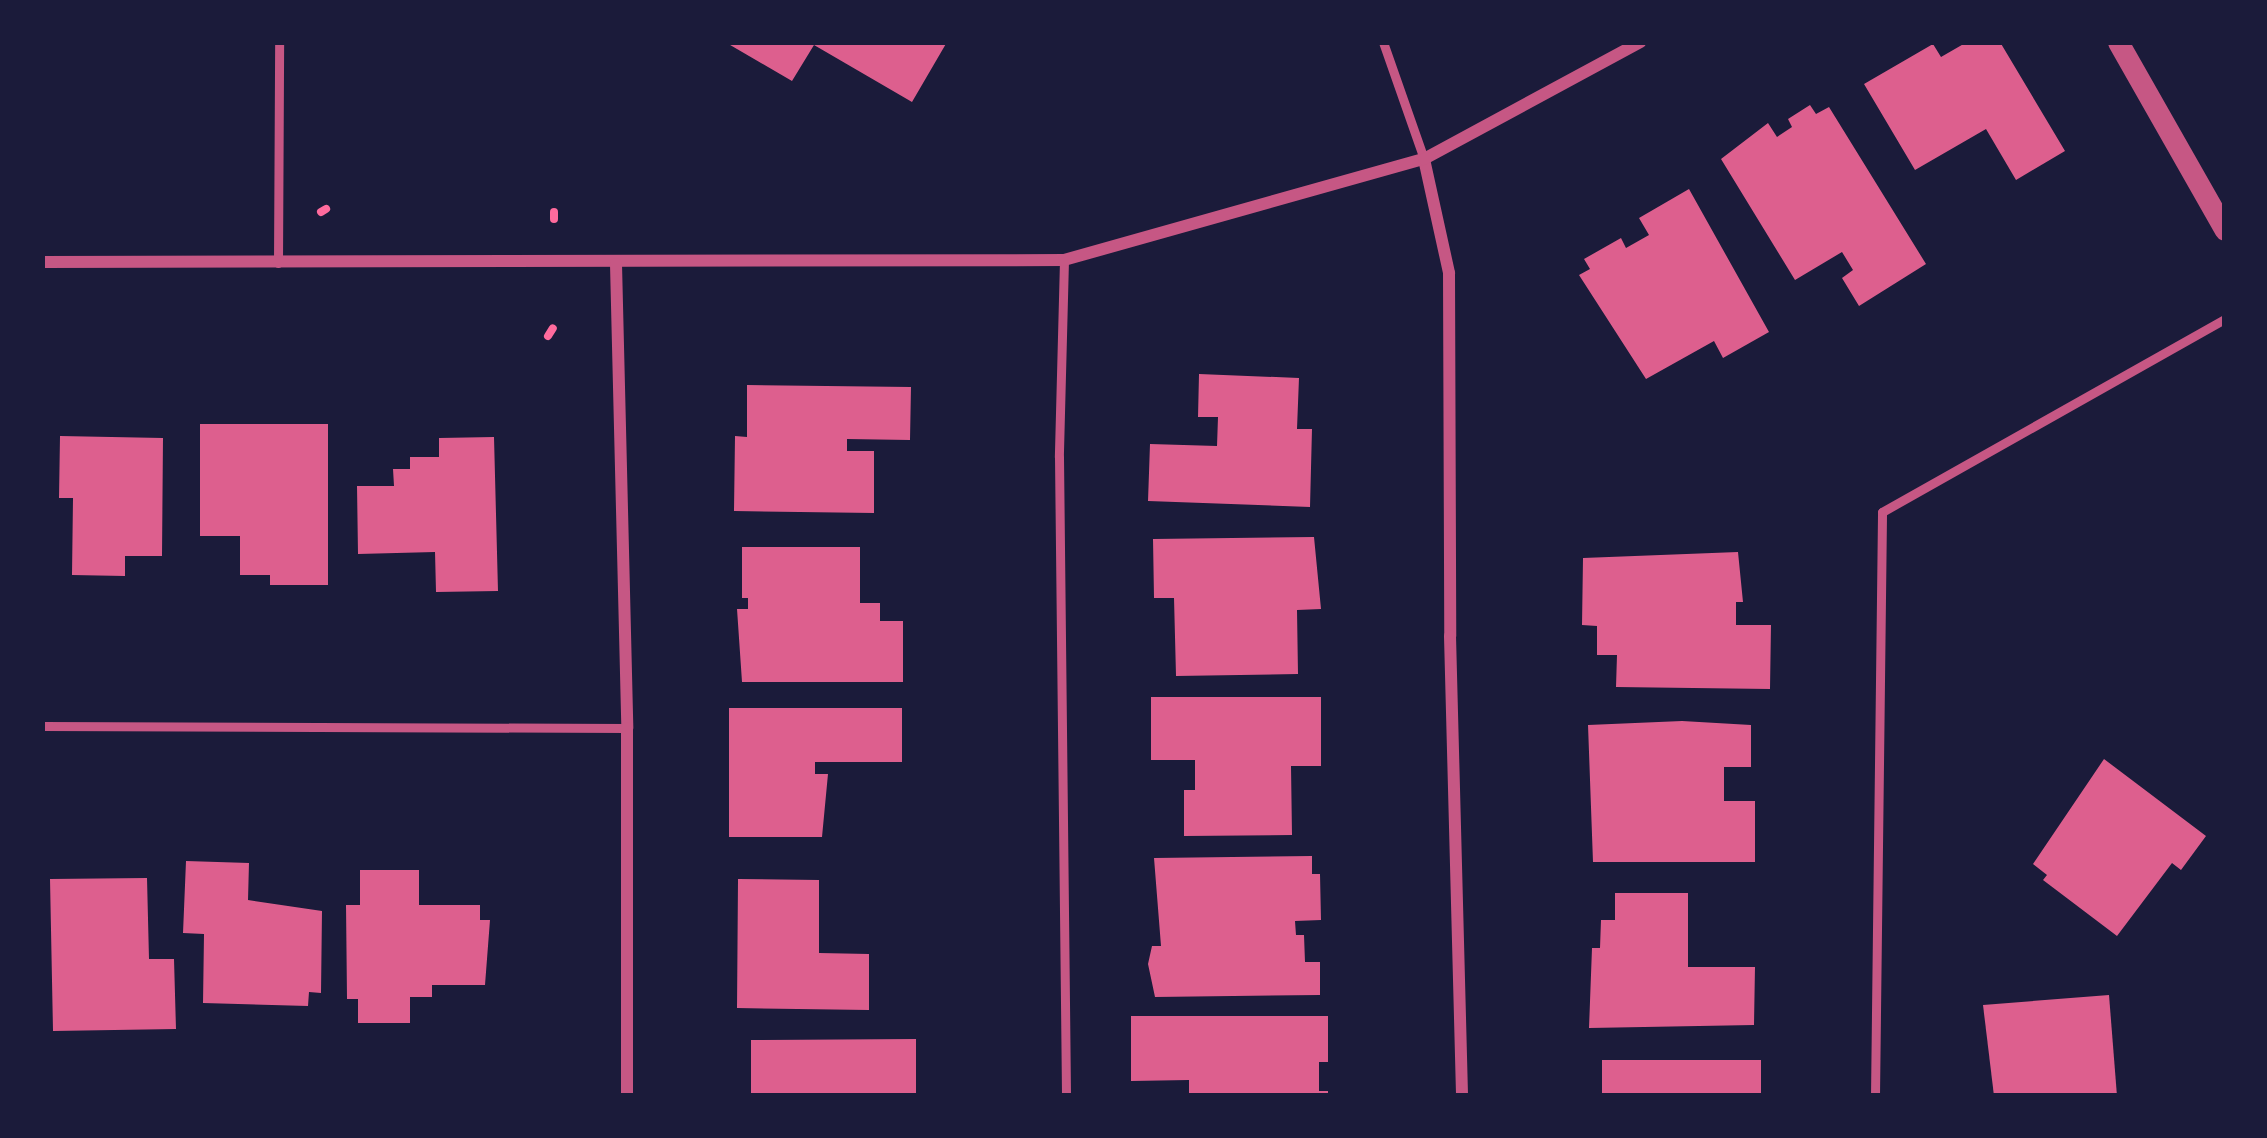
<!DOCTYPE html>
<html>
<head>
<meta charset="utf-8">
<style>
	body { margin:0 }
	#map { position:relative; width:2267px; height:1138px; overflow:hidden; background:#1b1b3a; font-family:Commissioner,sans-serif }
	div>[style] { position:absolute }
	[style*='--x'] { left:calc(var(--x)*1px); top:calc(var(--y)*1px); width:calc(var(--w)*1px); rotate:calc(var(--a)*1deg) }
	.building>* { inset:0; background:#dd5f8e }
	.path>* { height:8px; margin:-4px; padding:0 4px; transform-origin:4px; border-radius:4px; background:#ff6b9d }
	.service>* { height:9px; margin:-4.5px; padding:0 4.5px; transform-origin:4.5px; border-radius:4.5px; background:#c65784 }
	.minor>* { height:12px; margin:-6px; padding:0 6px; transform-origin:6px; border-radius:6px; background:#c65784 }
	.tertiary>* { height:21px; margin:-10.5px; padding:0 10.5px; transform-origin:10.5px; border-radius:10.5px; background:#c65784 }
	span { translate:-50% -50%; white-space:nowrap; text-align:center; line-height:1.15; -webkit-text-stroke:9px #1b1b3a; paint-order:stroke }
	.frame { position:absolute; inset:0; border:45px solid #1b1b3a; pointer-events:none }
</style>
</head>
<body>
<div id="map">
	<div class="building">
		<i style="clip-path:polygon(725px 42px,947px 42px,912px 102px,814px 45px,792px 81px)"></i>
		<i style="clip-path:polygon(1967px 42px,2000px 42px,2065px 151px,2016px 180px,1986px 129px,1915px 170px,1864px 84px,1933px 44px,1941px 57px)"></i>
		<i style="clip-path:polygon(1810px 105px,1816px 114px,1829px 107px,1926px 264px,1859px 306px,1842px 278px,1853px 270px,1842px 252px,1795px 280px,1721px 159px,1768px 123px,1777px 137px,1792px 127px,1788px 119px)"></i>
		<i style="clip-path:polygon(1689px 189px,1769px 332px,1723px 358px,1714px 341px,1646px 379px,1579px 275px,1590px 269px,1584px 259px,1621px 238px,1626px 248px,1649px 235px,1639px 218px)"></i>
		<i style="clip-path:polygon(1199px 374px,1299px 378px,1297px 429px,1312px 429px,1310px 507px,1148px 501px,1150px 444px,1217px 446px,1218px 417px,1198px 417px)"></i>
		<i style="clip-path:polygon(747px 385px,911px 387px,910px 440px,847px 439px,847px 451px,874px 451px,874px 513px,734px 511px,735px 436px,747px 437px)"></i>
		<i style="clip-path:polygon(200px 424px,328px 424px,328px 585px,270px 585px,270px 575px,240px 575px,240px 536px,200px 536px)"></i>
		<i style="clip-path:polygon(60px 436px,163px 438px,162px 556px,125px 556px,125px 576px,72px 575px,73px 498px,59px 498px)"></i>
		<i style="clip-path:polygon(494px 437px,498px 591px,436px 592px,435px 552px,358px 554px,357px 486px,394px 486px,393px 469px,410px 469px,410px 457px,439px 457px,439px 438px)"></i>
		<i style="clip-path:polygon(1314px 537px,1321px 609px,1297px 610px,1298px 674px,1176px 676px,1174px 598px,1154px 598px,1153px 539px)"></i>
		<i style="clip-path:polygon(742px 547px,860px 547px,860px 603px,880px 603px,880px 621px,903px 621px,903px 682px,742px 682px,737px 609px,748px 609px,748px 598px,742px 598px)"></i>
		<i style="clip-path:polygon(1738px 552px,1743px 602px,1736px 602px,1736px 625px,1771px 625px,1770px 689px,1616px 687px,1617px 655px,1597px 655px,1597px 626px,1582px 625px,1583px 558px)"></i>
		<i style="clip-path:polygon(1151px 697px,1321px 697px,1321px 766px,1291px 766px,1292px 835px,1184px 836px,1184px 790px,1195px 790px,1195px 760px,1151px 760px)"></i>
		<i style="clip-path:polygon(729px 708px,902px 708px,902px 762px,815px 762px,815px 774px,828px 774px,822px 837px,729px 837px)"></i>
		<i style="clip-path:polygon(1682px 721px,1751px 725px,1751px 767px,1724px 767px,1724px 801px,1755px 801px,1755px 862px,1593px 862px,1588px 725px)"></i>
		<i style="clip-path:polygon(2104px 759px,2206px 836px,2181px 870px,2172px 863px,2117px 936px,2043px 880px,2047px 875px,2033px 864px)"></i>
		<i style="clip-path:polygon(1312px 856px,1312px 874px,1320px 874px,1321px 920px,1295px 921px,1296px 935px,1304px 935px,1305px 962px,1320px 962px,1320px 995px,1155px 997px,1148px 964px,1152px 946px,1161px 946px,1154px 858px)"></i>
		<i style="clip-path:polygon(186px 861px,249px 863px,248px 900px,322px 911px,321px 993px,309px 992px,308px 1006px,203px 1003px,204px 934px,183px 933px)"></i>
		<i style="clip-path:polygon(360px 870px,419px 870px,419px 905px,480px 905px,480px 920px,490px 920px,485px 985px,432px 985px,432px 997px,410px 997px,410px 1023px,358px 1023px,358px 999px,347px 999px,346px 905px,360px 905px)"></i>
		<i style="clip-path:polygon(147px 878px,149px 959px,174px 959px,176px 1029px,53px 1031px,50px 879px)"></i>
		<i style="clip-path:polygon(738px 879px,819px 880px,819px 953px,869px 954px,869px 1010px,737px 1008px)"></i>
		<i style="clip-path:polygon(1615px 893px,1688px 893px,1688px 967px,1755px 967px,1754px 1025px,1589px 1028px,1592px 948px,1600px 948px,1601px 920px,1615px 920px)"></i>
		<i style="clip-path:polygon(2109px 995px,2117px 1096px,1994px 1096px,1983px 1005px)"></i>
		<i style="clip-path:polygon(1131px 1016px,1328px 1016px,1328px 1062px,1319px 1062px,1319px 1091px,1328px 1091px,1328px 1096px,1189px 1096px,1189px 1080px,1131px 1081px)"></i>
		<i style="clip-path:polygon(916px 1039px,916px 1096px,751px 1096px,751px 1040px)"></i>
		<i style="clip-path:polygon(1602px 1060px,1761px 1060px,1761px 1096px,1602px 1096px)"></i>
	</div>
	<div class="path">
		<i style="--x:321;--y:212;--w:6;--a:-31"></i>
		<i style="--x:554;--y:212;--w:7;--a:90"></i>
		<i style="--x:548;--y:336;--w:9;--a:-58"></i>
	</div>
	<div class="service">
		<i style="--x:1383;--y:42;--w:124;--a:70.7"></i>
		<i style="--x:1064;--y:260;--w:197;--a:91.5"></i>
		<i style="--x:1059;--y:457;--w:639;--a:89.37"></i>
		<i style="--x:278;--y:263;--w:221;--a:-89.7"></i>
		<i style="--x:42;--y:726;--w:585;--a:0.2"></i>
		<i style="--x:1875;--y:1096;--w:584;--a:-89.31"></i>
		<i style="--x:1882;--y:512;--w:394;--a:-29.4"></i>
	</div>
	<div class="minor">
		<i style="--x:1424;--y:159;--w:117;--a:77.6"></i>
		<i style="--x:1449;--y:273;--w:363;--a:89.8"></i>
		<i style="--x:1450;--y:636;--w:460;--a:88.5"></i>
		<i style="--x:42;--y:262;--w:1022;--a:-0.11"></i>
		<i style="--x:1064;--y:260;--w:374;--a:-15.7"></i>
		<i style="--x:1424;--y:159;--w:246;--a:-28.4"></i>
		<i style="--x:616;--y:264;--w:464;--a:88.6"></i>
		<i style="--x:627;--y:728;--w:368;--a:90"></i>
	</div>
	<div class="tertiary">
		<i style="--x:2118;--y:42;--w:216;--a:60.4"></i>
	</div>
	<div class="frame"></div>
</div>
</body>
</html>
